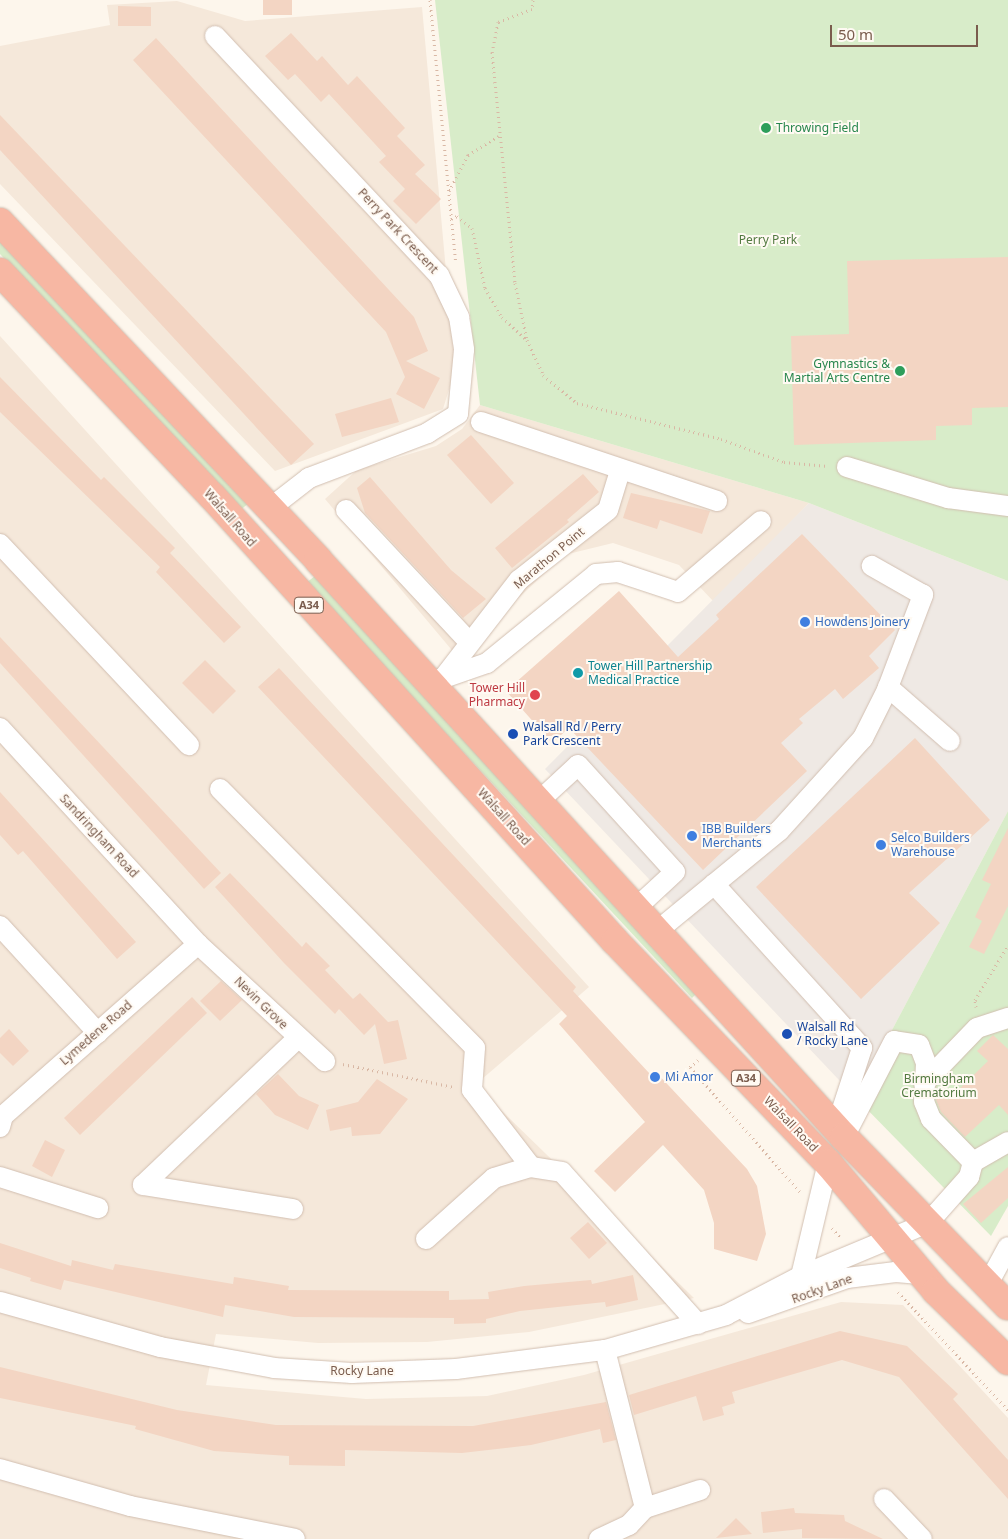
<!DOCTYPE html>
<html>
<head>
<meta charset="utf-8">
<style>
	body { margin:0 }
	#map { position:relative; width:1008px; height:1539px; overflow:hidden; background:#fdf6ec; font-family:"Noto Sans",sans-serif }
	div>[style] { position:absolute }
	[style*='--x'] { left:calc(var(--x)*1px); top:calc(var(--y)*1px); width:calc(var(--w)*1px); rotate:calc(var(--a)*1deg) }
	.residential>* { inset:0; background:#f5e8da }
	.industrial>* { inset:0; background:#efe9e4 }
	.green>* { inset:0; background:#d8ecc9 }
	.building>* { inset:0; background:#f3d5c3 }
	.path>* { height:3px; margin-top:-1.5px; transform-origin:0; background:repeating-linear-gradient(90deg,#d9b8a5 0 1px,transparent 0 5px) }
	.roads { filter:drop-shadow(0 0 1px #d1beb0) drop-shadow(0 0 1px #d1beb0) }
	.minor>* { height:20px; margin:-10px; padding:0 10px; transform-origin:10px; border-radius:10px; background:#fff }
	.highway>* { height:28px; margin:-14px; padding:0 14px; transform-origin:14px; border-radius:14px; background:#f7b7a3 }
	.dots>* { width:14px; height:14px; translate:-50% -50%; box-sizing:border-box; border:2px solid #fffaf3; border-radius:50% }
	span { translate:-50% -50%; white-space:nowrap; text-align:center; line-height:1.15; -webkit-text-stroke:4px #fffaf3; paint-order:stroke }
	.shield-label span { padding:1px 4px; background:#fffaf3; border:1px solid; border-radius:4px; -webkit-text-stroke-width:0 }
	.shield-label { font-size:11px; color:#7a5c4d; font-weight:700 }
	.leisure-label { font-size:12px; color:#27864d }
	.left { translate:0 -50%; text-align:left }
	.right { translate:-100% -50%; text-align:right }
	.street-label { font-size:12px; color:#7a5c4d }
	.park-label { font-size:12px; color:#537a41 }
	.shop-label { font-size:12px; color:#366cbe }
	.culture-label { font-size:12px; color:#0d838f }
	.health-label { font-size:12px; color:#be3a42 }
	.transit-label { font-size:12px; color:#164399 }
	.scale { position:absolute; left:830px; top:25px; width:148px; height:22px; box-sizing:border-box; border:2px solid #7a5c4d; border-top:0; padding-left:6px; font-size:15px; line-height:18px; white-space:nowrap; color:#7a5c4d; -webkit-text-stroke:4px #fffaf3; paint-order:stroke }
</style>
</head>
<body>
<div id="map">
	<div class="residential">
		<i style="clip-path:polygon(177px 1px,245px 21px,422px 7px,455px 370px,443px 409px,275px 471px,0 184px,0 46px,110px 25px,107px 5px)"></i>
		<i style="clip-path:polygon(0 336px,589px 987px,475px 1085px,694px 1298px,529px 1332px,427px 1342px,318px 1343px,216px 1334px,206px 1385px,366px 1399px,487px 1396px,584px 1375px,841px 1302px,903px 1305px,1008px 1418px,1008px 1539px,0 1539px)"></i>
		<i style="clip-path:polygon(480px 405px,809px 503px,714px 602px,679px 565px,613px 543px,564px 555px,493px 622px,461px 661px,325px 499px,357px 470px,436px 446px,462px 429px)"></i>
	</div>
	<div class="industrial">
		<i style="clip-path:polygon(809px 503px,1008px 581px,1008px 811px,856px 1098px,545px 769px)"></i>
	</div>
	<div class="green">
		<i style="clip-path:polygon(435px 0,1008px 0,1008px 581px,809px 503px,480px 405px)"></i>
		<i style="clip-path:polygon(0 238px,249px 503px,239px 511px,0 254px)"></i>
		<i style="clip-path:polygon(315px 576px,699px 991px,692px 998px,306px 583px)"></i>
		<i style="clip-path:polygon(1008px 811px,1008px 1206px,991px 1236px,856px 1098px)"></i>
	</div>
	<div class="building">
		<i style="clip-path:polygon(263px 0,292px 0,292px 15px,263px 15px)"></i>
		<i style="clip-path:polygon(118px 6px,151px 7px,151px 26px,118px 26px)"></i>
		<i style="clip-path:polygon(291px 33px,317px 61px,322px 56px,348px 85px,357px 76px,405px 128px,397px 136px,425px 165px,415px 174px,441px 199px,416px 224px,393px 201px,405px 189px,379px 162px,386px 156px,329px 94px,321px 102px,295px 74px,288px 80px,265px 56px)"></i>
		<i style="clip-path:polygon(156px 38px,414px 317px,428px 351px,406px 361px,440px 378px,424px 409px,396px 394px,405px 377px,386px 332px,133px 60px)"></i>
		<i style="clip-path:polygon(0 115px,314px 444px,291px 465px,0 150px)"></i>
		<i style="clip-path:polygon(1008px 257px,1008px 407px,972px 408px,972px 425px,936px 426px,936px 440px,794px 445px,791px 336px,849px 334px,847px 261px)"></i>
		<i style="clip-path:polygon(0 377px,101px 480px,104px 477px,175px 548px,170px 553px,241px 627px,224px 643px,156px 572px,160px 567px,0 412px)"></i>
		<i style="clip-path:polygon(391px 398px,399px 422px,342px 437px,335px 414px)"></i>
		<i style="clip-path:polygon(471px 435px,514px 483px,491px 504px,447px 455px)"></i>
		<i style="clip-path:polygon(583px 474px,599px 492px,567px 520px,569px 522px,512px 568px,495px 548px)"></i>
		<i style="clip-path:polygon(370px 477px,451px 570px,486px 599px,463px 618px,365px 513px,357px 488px)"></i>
		<i style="clip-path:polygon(631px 493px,710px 511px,702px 534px,660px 520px,657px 529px,623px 518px)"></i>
		<i style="clip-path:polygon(802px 534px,895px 630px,869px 656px,879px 668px,843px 699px,835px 689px,799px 719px,803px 723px,781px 743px,807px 771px,703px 870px,569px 728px,552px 743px,506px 691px,619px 591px,678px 657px,719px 619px,716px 615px)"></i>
		<i style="clip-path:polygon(0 637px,221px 873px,204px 889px,0 663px)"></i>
		<i style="clip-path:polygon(205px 660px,236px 691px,213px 714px,182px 683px)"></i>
		<i style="clip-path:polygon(279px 668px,576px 987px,573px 991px,650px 1074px,654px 1070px,747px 1169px,757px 1186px,766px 1234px,757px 1261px,714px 1249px,714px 1223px,704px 1190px,663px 1145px,615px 1192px,594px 1171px,645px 1122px,559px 1024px,567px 1016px,258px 687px)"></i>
		<i style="clip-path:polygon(915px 738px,990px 820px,909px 893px,940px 923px,861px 999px,756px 887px)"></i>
		<i style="clip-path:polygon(0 792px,136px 942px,117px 959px,23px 851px,18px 855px,0 835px)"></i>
		<i style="clip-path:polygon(1008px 828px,1008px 906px,984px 954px,969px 947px,982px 921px,975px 917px,991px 884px,982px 880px)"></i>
		<i style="clip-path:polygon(230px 873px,302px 947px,306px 942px,330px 966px,325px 970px,353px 999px,360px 993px,388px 1022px,398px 1020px,407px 1059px,384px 1064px,375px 1024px,364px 1035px,339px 1009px,335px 1014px,284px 963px,215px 887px)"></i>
		<i style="clip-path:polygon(221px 981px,242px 1000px,220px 1021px,200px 1001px)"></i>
		<i style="clip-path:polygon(192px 997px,207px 1013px,80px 1135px,64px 1118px)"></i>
		<i style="clip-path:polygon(9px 1029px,29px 1051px,13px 1066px,0 1053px,0 1038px)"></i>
		<i style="clip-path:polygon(993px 1035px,1008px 1049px,1008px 1115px,999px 1105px,965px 1137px,941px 1112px,936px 1100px,942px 1094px,948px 1100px,988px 1061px,977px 1051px)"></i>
		<i style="clip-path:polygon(278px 1074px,299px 1096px,319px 1105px,308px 1130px,275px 1115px,256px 1094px)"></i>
		<i style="clip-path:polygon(377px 1079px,408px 1099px,380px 1134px,352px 1136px,351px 1127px,330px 1131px,326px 1110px,358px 1102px)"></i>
		<i style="clip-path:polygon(45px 1140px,65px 1150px,52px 1177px,32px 1166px)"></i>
		<i style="clip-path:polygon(1008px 1167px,1008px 1198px,981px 1223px,963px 1204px)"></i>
		<i style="clip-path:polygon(588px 1222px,607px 1243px,589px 1259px,570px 1238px)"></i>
		<i style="clip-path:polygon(0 1243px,71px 1266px,72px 1260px,113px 1270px,115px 1264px,233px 1284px,234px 1277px,289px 1286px,288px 1290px,449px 1291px,449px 1300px,489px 1299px,488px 1292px,524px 1286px,591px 1280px,592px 1284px,633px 1275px,638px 1300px,606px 1307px,605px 1302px,520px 1311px,486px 1319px,486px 1323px,454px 1324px,454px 1318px,294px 1317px,225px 1305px,223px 1317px,64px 1280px,61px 1290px,30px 1281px,31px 1278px,0 1268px)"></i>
		<i style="clip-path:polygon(840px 1331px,907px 1346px,958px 1394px,953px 1399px,1008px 1460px,1008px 1499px,899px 1377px,842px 1360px,732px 1392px,735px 1403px,722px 1407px,724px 1415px,703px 1421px,696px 1396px,634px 1415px,629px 1395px)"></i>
		<i style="clip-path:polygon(0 1367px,177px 1410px,276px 1425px,473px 1426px,606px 1402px,616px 1440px,603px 1443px,600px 1429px,531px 1445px,462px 1453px,345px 1450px,345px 1466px,289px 1465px,289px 1456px,214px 1451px,135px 1429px,136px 1426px,0 1398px)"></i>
		<i style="clip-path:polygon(794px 1508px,795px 1513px,844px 1515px,845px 1521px,883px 1539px,802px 1538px,802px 1529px,763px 1533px,761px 1512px)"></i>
		<i style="clip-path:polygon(736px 1518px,752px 1534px,716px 1538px)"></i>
	</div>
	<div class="path">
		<i style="--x:430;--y:0;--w:264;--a:84.4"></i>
		<i style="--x:533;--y:0;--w:9;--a:96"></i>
		<i style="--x:532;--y:9;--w:36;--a:159"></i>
		<i style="--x:498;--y:22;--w:31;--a:101"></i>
		<i style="--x:492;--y:52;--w:232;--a:84.3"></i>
		<i style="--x:515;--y:283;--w:58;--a:78.1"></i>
		<i style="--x:527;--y:340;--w:38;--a:65"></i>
		<i style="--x:543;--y:375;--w:44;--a:39.5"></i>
		<i style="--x:577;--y:403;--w:148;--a:14"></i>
		<i style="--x:721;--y:439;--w:67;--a:20.1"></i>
		<i style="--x:784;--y:462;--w:44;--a:5.2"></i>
		<i style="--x:449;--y:191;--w:41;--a:-62.2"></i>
		<i style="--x:468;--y:155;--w:36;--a:-32"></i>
		<i style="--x:451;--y:219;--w:7;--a:-27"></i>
		<i style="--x:457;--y:216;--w:19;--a:39"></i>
		<i style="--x:472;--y:228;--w:61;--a:77.8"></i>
		<i style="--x:485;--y:288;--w:34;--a:60"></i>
		<i style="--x:502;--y:317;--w:34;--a:43"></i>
		<i style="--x:976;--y:1007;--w:7;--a:-98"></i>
		<i style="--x:975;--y:1000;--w:64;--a:-59"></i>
		<i style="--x:698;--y:1060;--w:11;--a:139"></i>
		<i style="--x:690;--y:1067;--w:168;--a:48.6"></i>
		<i style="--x:343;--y:1064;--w:113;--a:11.7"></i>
		<i style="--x:832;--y:1228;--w:13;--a:48"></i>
		<i style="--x:898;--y:1292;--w:161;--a:47"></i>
	</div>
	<div class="roads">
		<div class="minor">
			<i style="--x:215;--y:36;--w:328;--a:46.9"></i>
			<i style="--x:439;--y:275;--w:47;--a:64.5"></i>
			<i style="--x:459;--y:317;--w:33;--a:81"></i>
			<i style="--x:464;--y:350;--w:64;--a:95.4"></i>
			<i style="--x:458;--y:414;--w:36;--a:148"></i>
			<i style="--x:428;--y:433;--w:127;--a:159.3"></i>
			<i style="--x:309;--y:478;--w:51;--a:142.2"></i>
			<i style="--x:481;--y:422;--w:249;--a:18.5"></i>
			<i style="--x:847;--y:467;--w:106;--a:17.1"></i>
			<i style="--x:948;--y:498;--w:61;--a:7.6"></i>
			<i style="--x:346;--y:510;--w:179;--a:47"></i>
			<i style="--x:0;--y:544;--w:276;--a:46.8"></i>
			<i style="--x:444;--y:677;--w:123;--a:-52.3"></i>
			<i style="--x:519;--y:580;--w:113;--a:-38.2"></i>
			<i style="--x:608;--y:510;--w:41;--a:-72.9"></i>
			<i style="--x:429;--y:683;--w:61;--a:-19"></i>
			<i style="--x:487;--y:663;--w:141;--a:-39.2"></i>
			<i style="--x:596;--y:574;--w:22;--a:-5"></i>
			<i style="--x:618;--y:572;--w:63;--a:18.4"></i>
			<i style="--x:678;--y:592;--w:109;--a:-40.5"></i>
			<i style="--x:888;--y:687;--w:82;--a:41.1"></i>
			<i style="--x:0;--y:728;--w:293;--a:47.5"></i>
			<i style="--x:198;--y:944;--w:173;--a:42.7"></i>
			<i style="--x:220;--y:789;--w:363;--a:45.4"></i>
			<i style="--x:475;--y:1048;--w:42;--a:94.1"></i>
			<i style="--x:472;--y:1090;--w:97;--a:52.5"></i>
			<i style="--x:538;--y:802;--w:54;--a:-42.8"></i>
			<i style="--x:578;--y:765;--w:144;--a:47.8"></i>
			<i style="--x:675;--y:872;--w:54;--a:137.2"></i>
			<i style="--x:714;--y:884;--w:221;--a:47.9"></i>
			<i style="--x:862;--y:1048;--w:84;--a:108"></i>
			<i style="--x:0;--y:926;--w:145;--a:47.5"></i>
			<i style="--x:656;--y:932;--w:159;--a:-39.4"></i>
			<i style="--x:779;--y:831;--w:125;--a:-47.9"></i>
			<i style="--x:863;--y:738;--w:54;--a:-63.4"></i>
			<i style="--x:887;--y:690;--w:102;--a:-69.2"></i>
			<i style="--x:923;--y:595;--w:59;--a:-150.4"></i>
			<i style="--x:924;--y:1083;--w:76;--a:-46.1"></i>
			<i style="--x:977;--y:1028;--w:33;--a:-18"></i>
			<i style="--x:0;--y:1127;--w:11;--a:-75"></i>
			<i style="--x:3;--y:1116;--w:260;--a:-41.4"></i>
			<i style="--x:973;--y:1162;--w:40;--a:-29.7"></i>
			<i style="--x:0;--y:1177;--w:103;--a:17.6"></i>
			<i style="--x:293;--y:1209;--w:152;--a:-170.9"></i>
			<i style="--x:143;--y:1185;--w:214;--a:-43.5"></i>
			<i style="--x:426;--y:1239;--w:91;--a:-41.9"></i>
			<i style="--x:494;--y:1178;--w:39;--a:-17"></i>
			<i style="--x:531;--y:1167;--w:31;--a:9"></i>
			<i style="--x:562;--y:1172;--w:204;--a:48.2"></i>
			<i style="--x:801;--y:1276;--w:116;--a:-76.6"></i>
			<i style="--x:988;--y:1284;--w:42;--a:-61.6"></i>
			<i style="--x:0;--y:1302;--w:166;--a:15.7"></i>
			<i style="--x:160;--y:1347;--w:116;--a:10.4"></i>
			<i style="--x:274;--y:1368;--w:78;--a:3.7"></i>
			<i style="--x:352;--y:1373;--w:104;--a:-2.2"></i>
			<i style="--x:456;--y:1369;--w:150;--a:-7.3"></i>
			<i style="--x:605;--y:1350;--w:126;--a:-16.1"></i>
			<i style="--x:726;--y:1315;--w:85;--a:-27.5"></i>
			<i style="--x:801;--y:1276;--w:138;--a:-22.7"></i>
			<i style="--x:928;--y:1223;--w:62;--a:-48.3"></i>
			<i style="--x:969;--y:1177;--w:16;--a:-75"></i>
			<i style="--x:973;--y:1162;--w:60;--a:-134.3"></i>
			<i style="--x:931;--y:1119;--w:18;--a:-112"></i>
			<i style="--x:924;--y:1102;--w:39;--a:-87"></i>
			<i style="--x:926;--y:1063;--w:19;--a:-111"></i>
			<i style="--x:919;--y:1045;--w:25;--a:-171"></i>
			<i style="--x:894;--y:1041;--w:108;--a:117.5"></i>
			<i style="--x:748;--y:1313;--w:105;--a:-19.5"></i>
			<i style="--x:847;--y:1278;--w:49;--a:-7"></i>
			<i style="--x:896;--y:1272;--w:24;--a:5"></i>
			<i style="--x:605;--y:1350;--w:163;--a:75.8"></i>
			<i style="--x:645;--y:1508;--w:58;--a:-18.1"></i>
			<i style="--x:0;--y:1469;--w:135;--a:15.9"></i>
			<i style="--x:130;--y:1506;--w:168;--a:11.3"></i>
			<i style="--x:884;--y:1499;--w:55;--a:46.5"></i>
			<i style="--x:599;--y:1539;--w:33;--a:-25"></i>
			<i style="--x:629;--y:1525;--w:23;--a:-47"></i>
		</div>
		<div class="highway">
			<i style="--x:0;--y:222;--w:464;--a:46.7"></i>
			<i style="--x:318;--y:560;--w:781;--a:47.65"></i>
			<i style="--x:844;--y:1137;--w:235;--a:45.9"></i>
			<i style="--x:0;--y:272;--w:308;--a:46.6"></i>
			<i style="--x:212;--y:496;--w:600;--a:47.84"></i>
			<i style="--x:615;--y:941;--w:308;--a:46.2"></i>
			<i style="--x:828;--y:1163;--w:167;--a:49.8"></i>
			<i style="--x:936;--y:1291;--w:100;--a:44.2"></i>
		</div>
	</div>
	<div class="dots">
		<i style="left:766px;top:128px;background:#2e9e5b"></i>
		<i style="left:900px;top:371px;background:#2e9e5b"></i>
		<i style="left:805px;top:622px;background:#3f7fe0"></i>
		<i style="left:578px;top:673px;background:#0f9aa8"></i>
		<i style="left:535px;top:695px;background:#e0444e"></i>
		<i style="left:513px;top:734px;background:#1a4fb4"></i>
		<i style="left:692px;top:836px;background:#3f7fe0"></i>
		<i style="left:881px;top:845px;background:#3f7fe0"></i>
		<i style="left:787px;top:1034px;background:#1a4fb4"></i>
		<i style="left:655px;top:1077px;background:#3f7fe0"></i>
	</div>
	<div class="shield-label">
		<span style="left:309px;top:605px">A34</span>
		<span style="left:746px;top:1078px">A34</span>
	</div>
	<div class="leisure-label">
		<span class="left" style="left:776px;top:128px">Throwing Field</span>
		<span class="right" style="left:890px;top:371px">Gymnastics &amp;<br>Martial Arts Centre</span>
	</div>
	<div class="street-label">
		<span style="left:398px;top:231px;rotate:47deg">Perry Park Crescent</span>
		<span style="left:230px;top:518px;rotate:49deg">Walsall Road</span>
		<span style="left:549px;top:558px;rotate:-40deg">Marathon Point</span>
		<span style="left:504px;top:817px;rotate:48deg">Walsall Road</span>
		<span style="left:99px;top:836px;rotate:47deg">Sandringham Road</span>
		<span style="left:261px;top:1003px;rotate:44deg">Nevin Grove</span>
		<span style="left:96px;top:1033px;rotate:-41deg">Lymedene Road</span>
		<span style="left:791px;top:1124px;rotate:46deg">Walsall Road</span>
		<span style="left:822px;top:1289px;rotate:-20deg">Rocky Lane</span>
		<span style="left:362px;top:1371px">Rocky Lane</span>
	</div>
	<div class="park-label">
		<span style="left:768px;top:240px">Perry Park</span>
		<span style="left:939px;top:1086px">Birmingham<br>Crematorium</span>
	</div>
	<div class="shop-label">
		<span class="left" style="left:815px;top:622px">Howdens Joinery</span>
		<span class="left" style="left:702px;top:836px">IBB Builders<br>Merchants</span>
		<span class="left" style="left:891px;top:845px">Selco Builders<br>Warehouse</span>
		<span class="left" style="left:665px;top:1077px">Mi Amor</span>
	</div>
	<div class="culture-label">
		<span class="left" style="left:588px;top:673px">Tower Hill Partnership<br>Medical Practice</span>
	</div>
	<div class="health-label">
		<span class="right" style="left:525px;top:695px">Tower Hill<br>Pharmacy</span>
	</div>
	<div class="transit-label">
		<span class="left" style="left:523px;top:734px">Walsall Rd / Perry<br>Park Crescent</span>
		<span class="left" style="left:797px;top:1034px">Walsall Rd<br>/ Rocky Lane</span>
	</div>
	<div class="scale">50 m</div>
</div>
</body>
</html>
